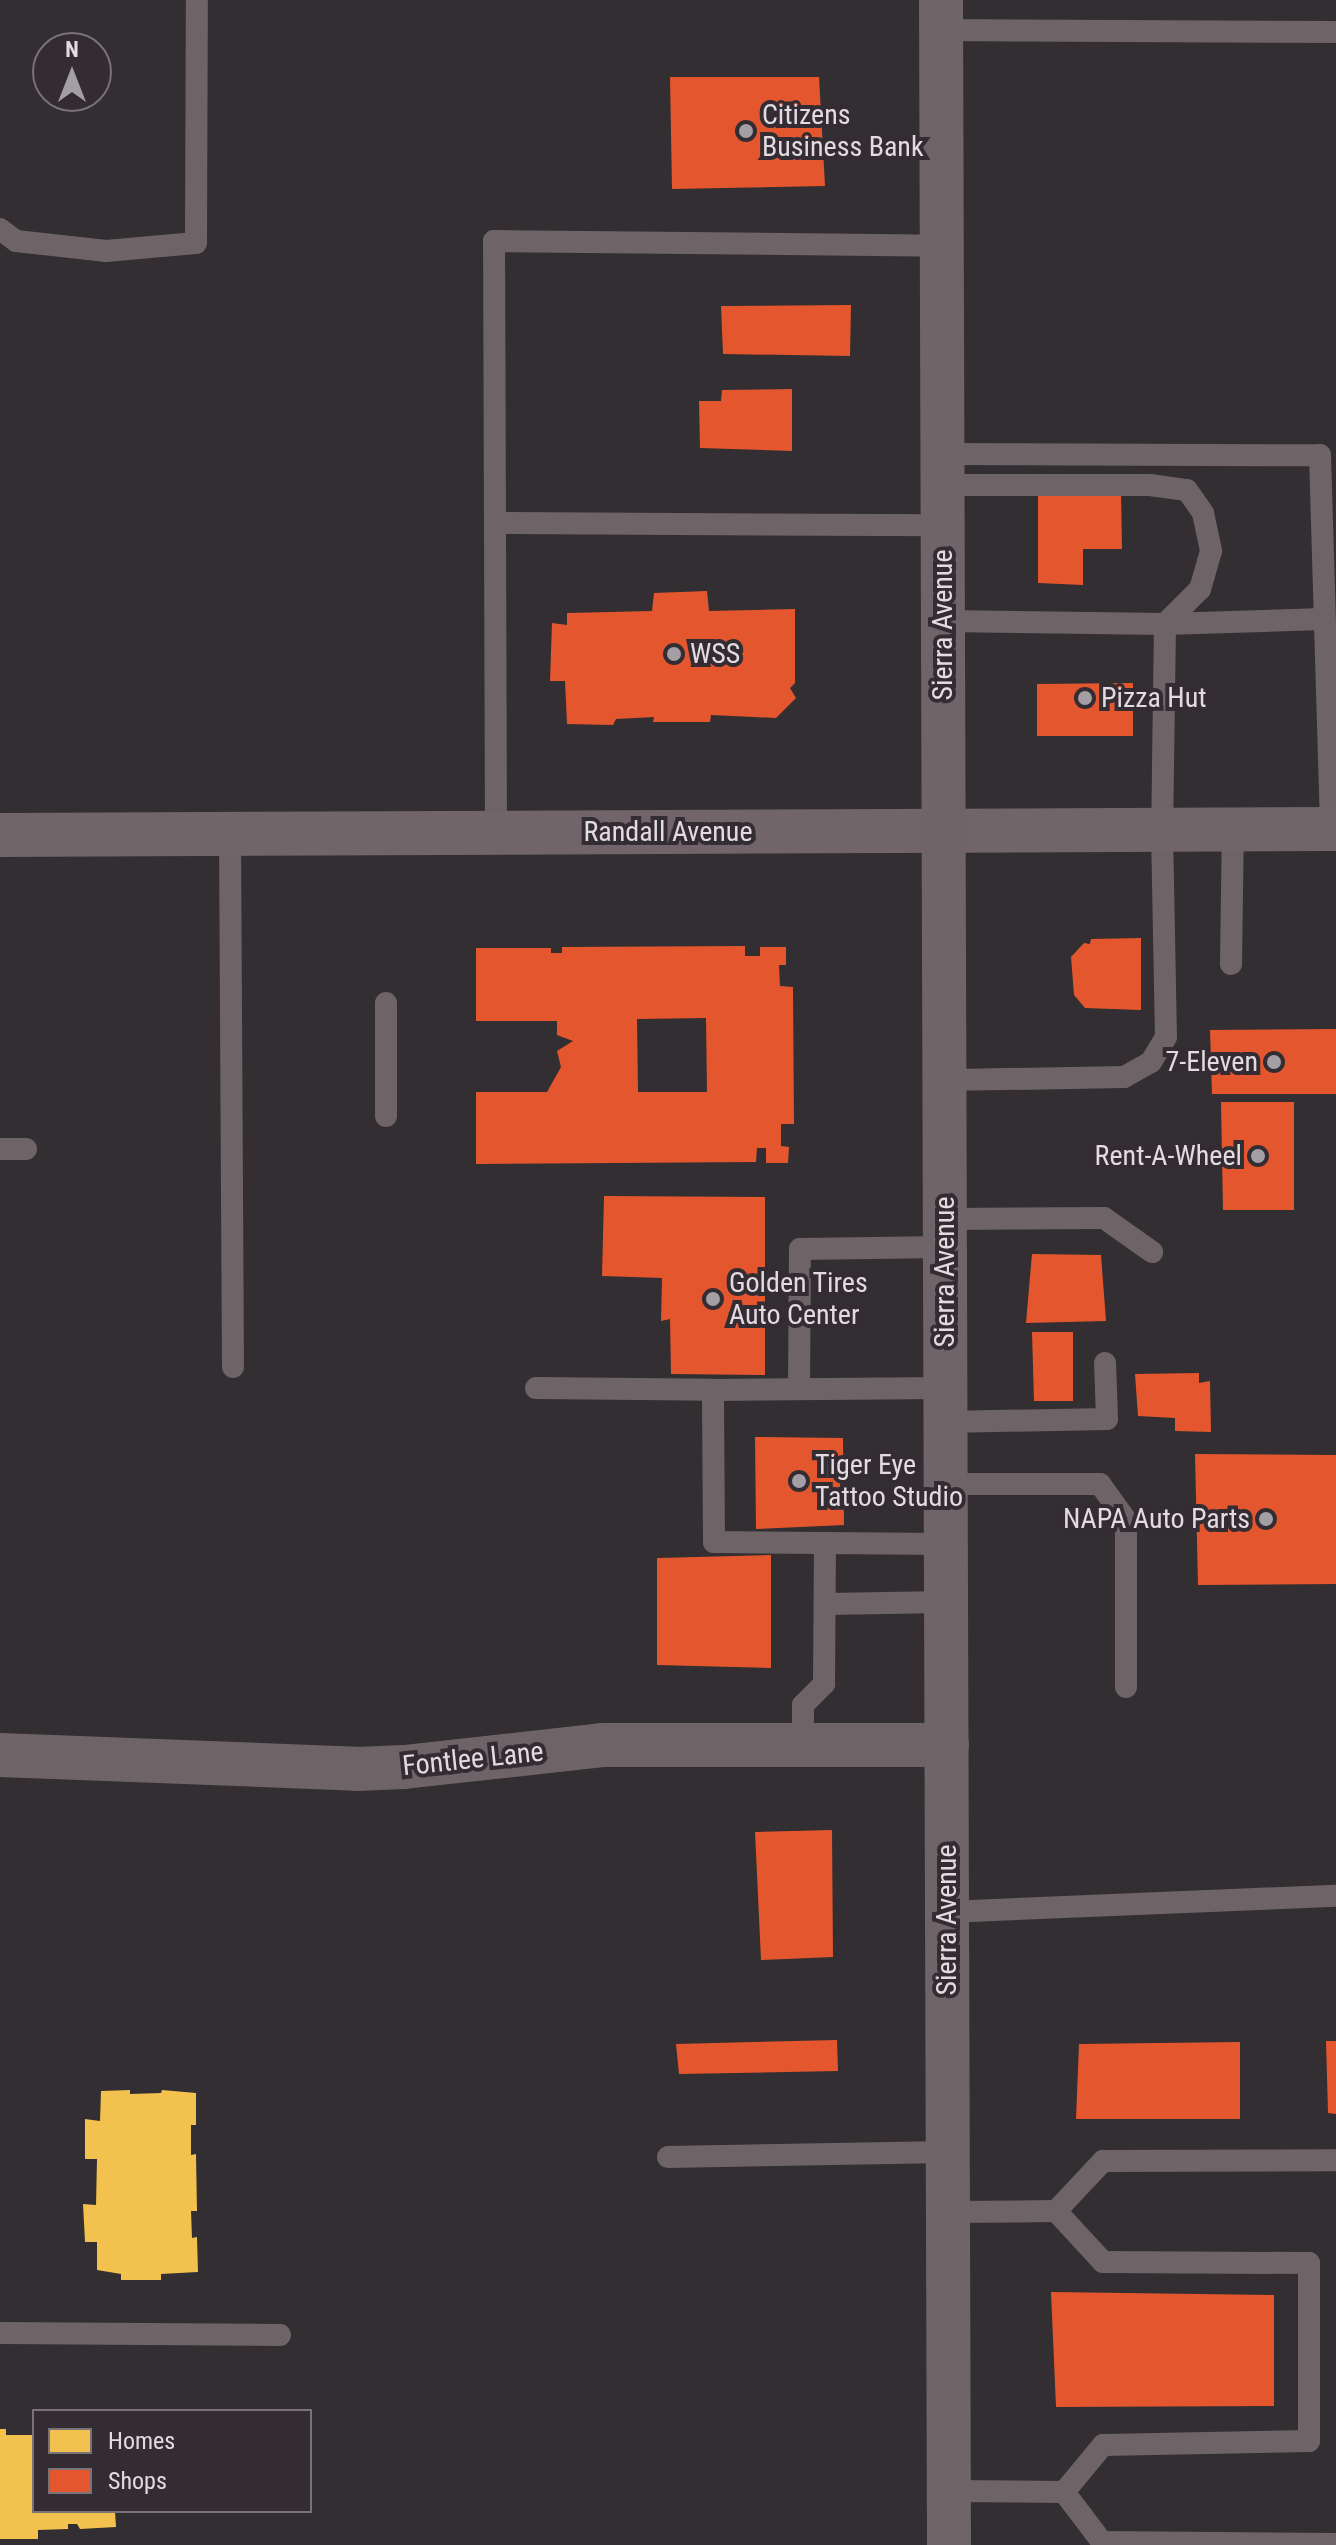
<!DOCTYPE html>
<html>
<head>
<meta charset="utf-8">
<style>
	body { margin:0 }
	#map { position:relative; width:1336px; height:2545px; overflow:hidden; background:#322e32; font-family:"Roboto Condensed",sans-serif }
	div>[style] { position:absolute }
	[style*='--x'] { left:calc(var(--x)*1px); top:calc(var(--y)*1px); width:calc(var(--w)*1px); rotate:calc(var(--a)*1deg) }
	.homes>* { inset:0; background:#f2c14e }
	.shops>* { inset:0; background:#e4572e }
	.lane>* { height:22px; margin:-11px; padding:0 11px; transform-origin:11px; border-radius:11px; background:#6e6467 }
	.street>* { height:44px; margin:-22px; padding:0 22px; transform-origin:22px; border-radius:22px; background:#6e6467 }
	.secondary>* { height:44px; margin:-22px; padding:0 22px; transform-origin:22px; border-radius:22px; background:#716569 }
	.primary>* { height:44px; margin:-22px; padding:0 22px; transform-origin:22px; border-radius:22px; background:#6f6468 }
	.dots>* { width:22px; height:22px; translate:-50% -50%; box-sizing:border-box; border:4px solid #342c33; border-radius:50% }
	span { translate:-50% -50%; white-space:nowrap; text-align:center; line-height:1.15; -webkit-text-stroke:8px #342c33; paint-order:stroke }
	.poi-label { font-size:28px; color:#e2dce1 }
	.left { translate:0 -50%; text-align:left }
	.right { translate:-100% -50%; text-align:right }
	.street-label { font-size:28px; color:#e2dce1 }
	.legend { position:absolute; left:32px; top:2409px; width:280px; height:104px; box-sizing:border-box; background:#342c33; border:2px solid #7a7279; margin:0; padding:10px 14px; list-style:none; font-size:24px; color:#e2dce1 }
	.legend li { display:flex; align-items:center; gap:16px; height:40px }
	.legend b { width:40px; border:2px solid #7a7279 }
	.north { position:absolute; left:32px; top:32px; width:80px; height:80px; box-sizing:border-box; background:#342c33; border:2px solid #7a7279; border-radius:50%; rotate:0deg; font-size:22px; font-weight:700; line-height:32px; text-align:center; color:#e2dce1 }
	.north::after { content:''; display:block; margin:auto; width:28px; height:36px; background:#a49fa4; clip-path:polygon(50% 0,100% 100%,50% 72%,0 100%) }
</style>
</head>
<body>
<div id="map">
	<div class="homes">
		<i style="clip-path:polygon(130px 2090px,130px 2094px,161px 2093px,162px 2090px,196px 2093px,196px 2125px,191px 2125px,191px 2155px,196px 2154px,197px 2211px,191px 2211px,192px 2238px,197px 2237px,198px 2272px,161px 2274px,161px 2280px,121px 2280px,121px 2274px,97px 2270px,97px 2242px,85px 2242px,83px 2204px,96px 2205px,97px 2159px,85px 2159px,85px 2119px,100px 2121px,101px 2091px)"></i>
		<i style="clip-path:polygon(0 2429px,6px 2429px,6px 2435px,34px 2435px,34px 2511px,115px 2511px,116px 2527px,80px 2529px,77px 2524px,68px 2524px,68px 2529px,38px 2530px,38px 2539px,0 2539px)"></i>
	</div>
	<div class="shops">
		<i style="clip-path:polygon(670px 77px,819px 77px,825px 186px,672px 189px)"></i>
		<i style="clip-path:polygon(851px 305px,850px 356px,723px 354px,721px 306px)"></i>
		<i style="clip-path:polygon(792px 389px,792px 451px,700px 448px,699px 401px,721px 401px,722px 390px)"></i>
		<i style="clip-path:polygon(1038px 489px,1121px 490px,1122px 549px,1083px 549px,1083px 585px,1038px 583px)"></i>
		<i style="clip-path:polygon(707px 591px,709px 611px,795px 609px,795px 683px,790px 688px,796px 698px,776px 718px,711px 715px,710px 722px,653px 722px,654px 717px,616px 719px,613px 725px,567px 724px,565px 681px,550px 681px,552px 623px,567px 625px,567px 613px,652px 611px,654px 593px)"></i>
		<i style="clip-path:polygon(1133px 683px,1133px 736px,1037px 736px,1037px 684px)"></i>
		<i style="clip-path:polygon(1141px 938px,1141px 1010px,1085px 1008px,1074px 995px,1071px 957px,1084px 943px,1090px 944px,1091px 939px)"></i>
		<i style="clip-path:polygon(evenodd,745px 946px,745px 956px,760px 956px,760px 947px,786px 947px,786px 965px,779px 965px,780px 986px,793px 987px,794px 1124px,781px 1124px,781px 1146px,789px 1147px,788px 1163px,766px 1163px,766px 1148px,757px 1148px,756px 1162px,476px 1164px,476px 1092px,547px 1092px,561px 1067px,557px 1051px,573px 1041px,557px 1035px,557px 1021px,476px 1021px,476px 948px,551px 948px,551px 953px,562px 953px,562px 947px,745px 946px,706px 1018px,707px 1092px,638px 1092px,637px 1019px,706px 1018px)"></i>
		<i style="clip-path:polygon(1336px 1029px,1336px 1094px,1212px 1094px,1210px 1030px)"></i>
		<i style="clip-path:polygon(1221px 1102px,1294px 1102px,1294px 1210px,1223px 1210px)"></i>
		<i style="clip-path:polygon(604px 1196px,765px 1197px,765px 1375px,671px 1374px,670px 1319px,661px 1321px,662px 1278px,602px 1276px)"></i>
		<i style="clip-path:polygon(1032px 1254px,1101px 1255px,1106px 1321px,1026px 1323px)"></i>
		<i style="clip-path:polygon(1032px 1332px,1073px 1332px,1073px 1401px,1034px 1401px)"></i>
		<i style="clip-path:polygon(1199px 1373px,1199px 1383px,1210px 1381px,1211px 1432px,1175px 1431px,1175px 1418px,1138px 1416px,1135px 1374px)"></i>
		<i style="clip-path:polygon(755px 1437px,843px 1438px,844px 1525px,756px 1529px)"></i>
		<i style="clip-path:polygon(1195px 1454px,1336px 1455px,1336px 1584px,1198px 1585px)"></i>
		<i style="clip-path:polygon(771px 1555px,771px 1668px,657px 1665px,657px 1558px)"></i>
		<i style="clip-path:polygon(832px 1830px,833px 1957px,761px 1960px,755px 1832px)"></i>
		<i style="clip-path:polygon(837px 2040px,838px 2071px,679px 2074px,676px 2044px)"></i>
		<i style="clip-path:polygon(1326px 2041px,1336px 2041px,1336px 2114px,1328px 2113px)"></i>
		<i style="clip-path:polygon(1240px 2042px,1240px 2119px,1076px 2119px,1079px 2044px)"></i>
		<i style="clip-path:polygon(1051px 2292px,1274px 2295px,1274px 2406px,1056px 2407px)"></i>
	</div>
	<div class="lane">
		<i style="--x:941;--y:30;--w:395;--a:0.3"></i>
		<i style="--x:0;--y:229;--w:20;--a:37"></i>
		<i style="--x:16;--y:241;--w:91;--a:6.3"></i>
		<i style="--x:106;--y:251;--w:90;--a:-5.1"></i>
		<i style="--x:196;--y:243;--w:243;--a:-89.8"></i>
		<i style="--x:942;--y:454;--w:378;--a:0.2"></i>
		<i style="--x:1320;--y:455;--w:374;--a:88.3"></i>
		<i style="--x:942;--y:485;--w:208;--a:0"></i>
		<i style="--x:1150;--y:485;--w:37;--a:8"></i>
		<i style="--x:1187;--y:490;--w:28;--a:55"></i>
		<i style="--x:1203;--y:513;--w:39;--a:78"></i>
		<i style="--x:1211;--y:551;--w:40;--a:106"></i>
		<i style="--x:1200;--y:589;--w:49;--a:135"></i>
		<i style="--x:495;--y:523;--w:447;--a:0.3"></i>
		<i style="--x:942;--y:621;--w:223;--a:0.8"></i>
		<i style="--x:1165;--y:624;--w:206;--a:90.8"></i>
		<i style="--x:1162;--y:830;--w:207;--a:88.9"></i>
		<i style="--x:1166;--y:1037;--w:29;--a:121"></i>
		<i style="--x:1151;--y:1062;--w:31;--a:151"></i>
		<i style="--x:1124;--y:1077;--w:179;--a:179"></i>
		<i style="--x:1165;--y:624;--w:157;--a:-1.8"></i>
		<i style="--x:496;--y:832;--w:591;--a:-90.19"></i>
		<i style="--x:494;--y:241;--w:448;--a:0.6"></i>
		<i style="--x:230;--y:834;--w:533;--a:89.68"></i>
		<i style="--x:1231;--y:964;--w:135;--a:-89.2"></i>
		<i style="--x:386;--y:1003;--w:113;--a:90"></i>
		<i style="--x:0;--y:1149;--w:26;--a:0"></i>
		<i style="--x:945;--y:1219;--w:159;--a:-0.4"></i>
		<i style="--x:1104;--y:1218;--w:59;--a:35.3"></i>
		<i style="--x:536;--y:1388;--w:177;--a:0.6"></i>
		<i style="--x:799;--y:1389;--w:140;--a:-89.6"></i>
		<i style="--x:800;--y:1249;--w:145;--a:-0.8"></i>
		<i style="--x:946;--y:1422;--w:161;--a:-1.1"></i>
		<i style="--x:1107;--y:1419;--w:56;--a:-92"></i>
		<i style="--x:946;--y:1484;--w:154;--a:0"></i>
		<i style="--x:1100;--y:1484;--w:44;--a:54.2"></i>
		<i style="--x:1126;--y:1520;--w:167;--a:90"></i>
		<i style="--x:825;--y:1543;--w:121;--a:0.5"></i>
		<i style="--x:825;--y:1604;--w:121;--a:-0.9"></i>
		<i style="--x:803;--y:1745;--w:40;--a:-90"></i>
		<i style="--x:803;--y:1705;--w:30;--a:-45"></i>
		<i style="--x:824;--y:1684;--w:141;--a:-89.6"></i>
		<i style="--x:825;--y:1543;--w:111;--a:-179.5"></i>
		<i style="--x:714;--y:1542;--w:152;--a:-90.4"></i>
		<i style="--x:713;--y:1390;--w:233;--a:-0.5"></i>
		<i style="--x:947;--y:1912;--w:389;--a:-2.4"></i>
		<i style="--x:668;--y:2157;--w:280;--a:-1"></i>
		<i style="--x:1056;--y:2211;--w:69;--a:47.3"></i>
		<i style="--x:1103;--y:2262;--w:206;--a:0.3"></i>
		<i style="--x:1309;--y:2263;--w:178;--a:90"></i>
		<i style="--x:1309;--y:2441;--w:206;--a:178.9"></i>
		<i style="--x:1103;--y:2445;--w:61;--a:129.7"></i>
		<i style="--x:948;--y:2212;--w:108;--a:-0.5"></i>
		<i style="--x:1056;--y:2211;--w:69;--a:-46.8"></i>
		<i style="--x:1103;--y:2161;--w:233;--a:-0.2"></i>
		<i style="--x:0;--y:2333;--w:280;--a:0.4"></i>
		<i style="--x:949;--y:2491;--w:115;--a:0.5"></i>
		<i style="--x:1064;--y:2492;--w:63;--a:52.8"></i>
		<i style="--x:1102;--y:2542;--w:234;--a:0.5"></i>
	</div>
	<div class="street">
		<i style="--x:0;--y:1755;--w:357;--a:2.2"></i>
		<i style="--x:357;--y:1769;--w:47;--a:-2.4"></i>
		<i style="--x:404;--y:1767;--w:199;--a:-6.3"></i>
		<i style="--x:602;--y:1745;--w:345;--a:0"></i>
	</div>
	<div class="secondary">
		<i style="--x:0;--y:835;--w:1336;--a:-0.26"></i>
	</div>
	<div class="primary">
		<i style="--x:941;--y:0;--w:2545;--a:89.82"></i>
	</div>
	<div class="dots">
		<i style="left:746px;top:131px;background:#a49fa4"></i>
		<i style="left:674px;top:654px;background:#a49fa4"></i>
		<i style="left:1085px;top:698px;background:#a49fa4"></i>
		<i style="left:1274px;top:1062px;background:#a49fa4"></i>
		<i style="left:1258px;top:1156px;background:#a49fa4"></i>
		<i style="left:713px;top:1299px;background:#a49fa4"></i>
		<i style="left:799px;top:1481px;background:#a49fa4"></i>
		<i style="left:1266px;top:1519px;background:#a49fa4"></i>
	</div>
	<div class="poi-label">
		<span class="left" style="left:762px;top:131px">Citizens<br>Business Bank</span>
		<span class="left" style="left:690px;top:654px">WSS</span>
		<span class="left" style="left:1101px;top:698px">Pizza Hut</span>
		<span class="right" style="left:1258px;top:1062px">7-Eleven</span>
		<span class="right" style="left:1242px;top:1156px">Rent-A-Wheel</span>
		<span class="left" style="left:729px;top:1299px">Golden Tires<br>Auto Center</span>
		<span class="left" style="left:815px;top:1481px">Tiger Eye<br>Tattoo Studio</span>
		<span class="right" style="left:1250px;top:1519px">NAPA Auto Parts</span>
	</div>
	<div class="street-label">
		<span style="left:943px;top:625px;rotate:-90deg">Sierra Avenue</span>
		<span style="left:668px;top:832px">Randall Avenue</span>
		<span style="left:945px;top:1272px;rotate:-90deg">Sierra Avenue</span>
		<span style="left:473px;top:1759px;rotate:-6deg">Fontlee Lane</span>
		<span style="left:947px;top:1920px;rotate:-90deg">Sierra Avenue</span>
	</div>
	<ul class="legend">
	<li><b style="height:22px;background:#f2c14e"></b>Homes</li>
	<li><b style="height:22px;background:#e4572e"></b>Shops</li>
	</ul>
	<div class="north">N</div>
</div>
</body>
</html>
